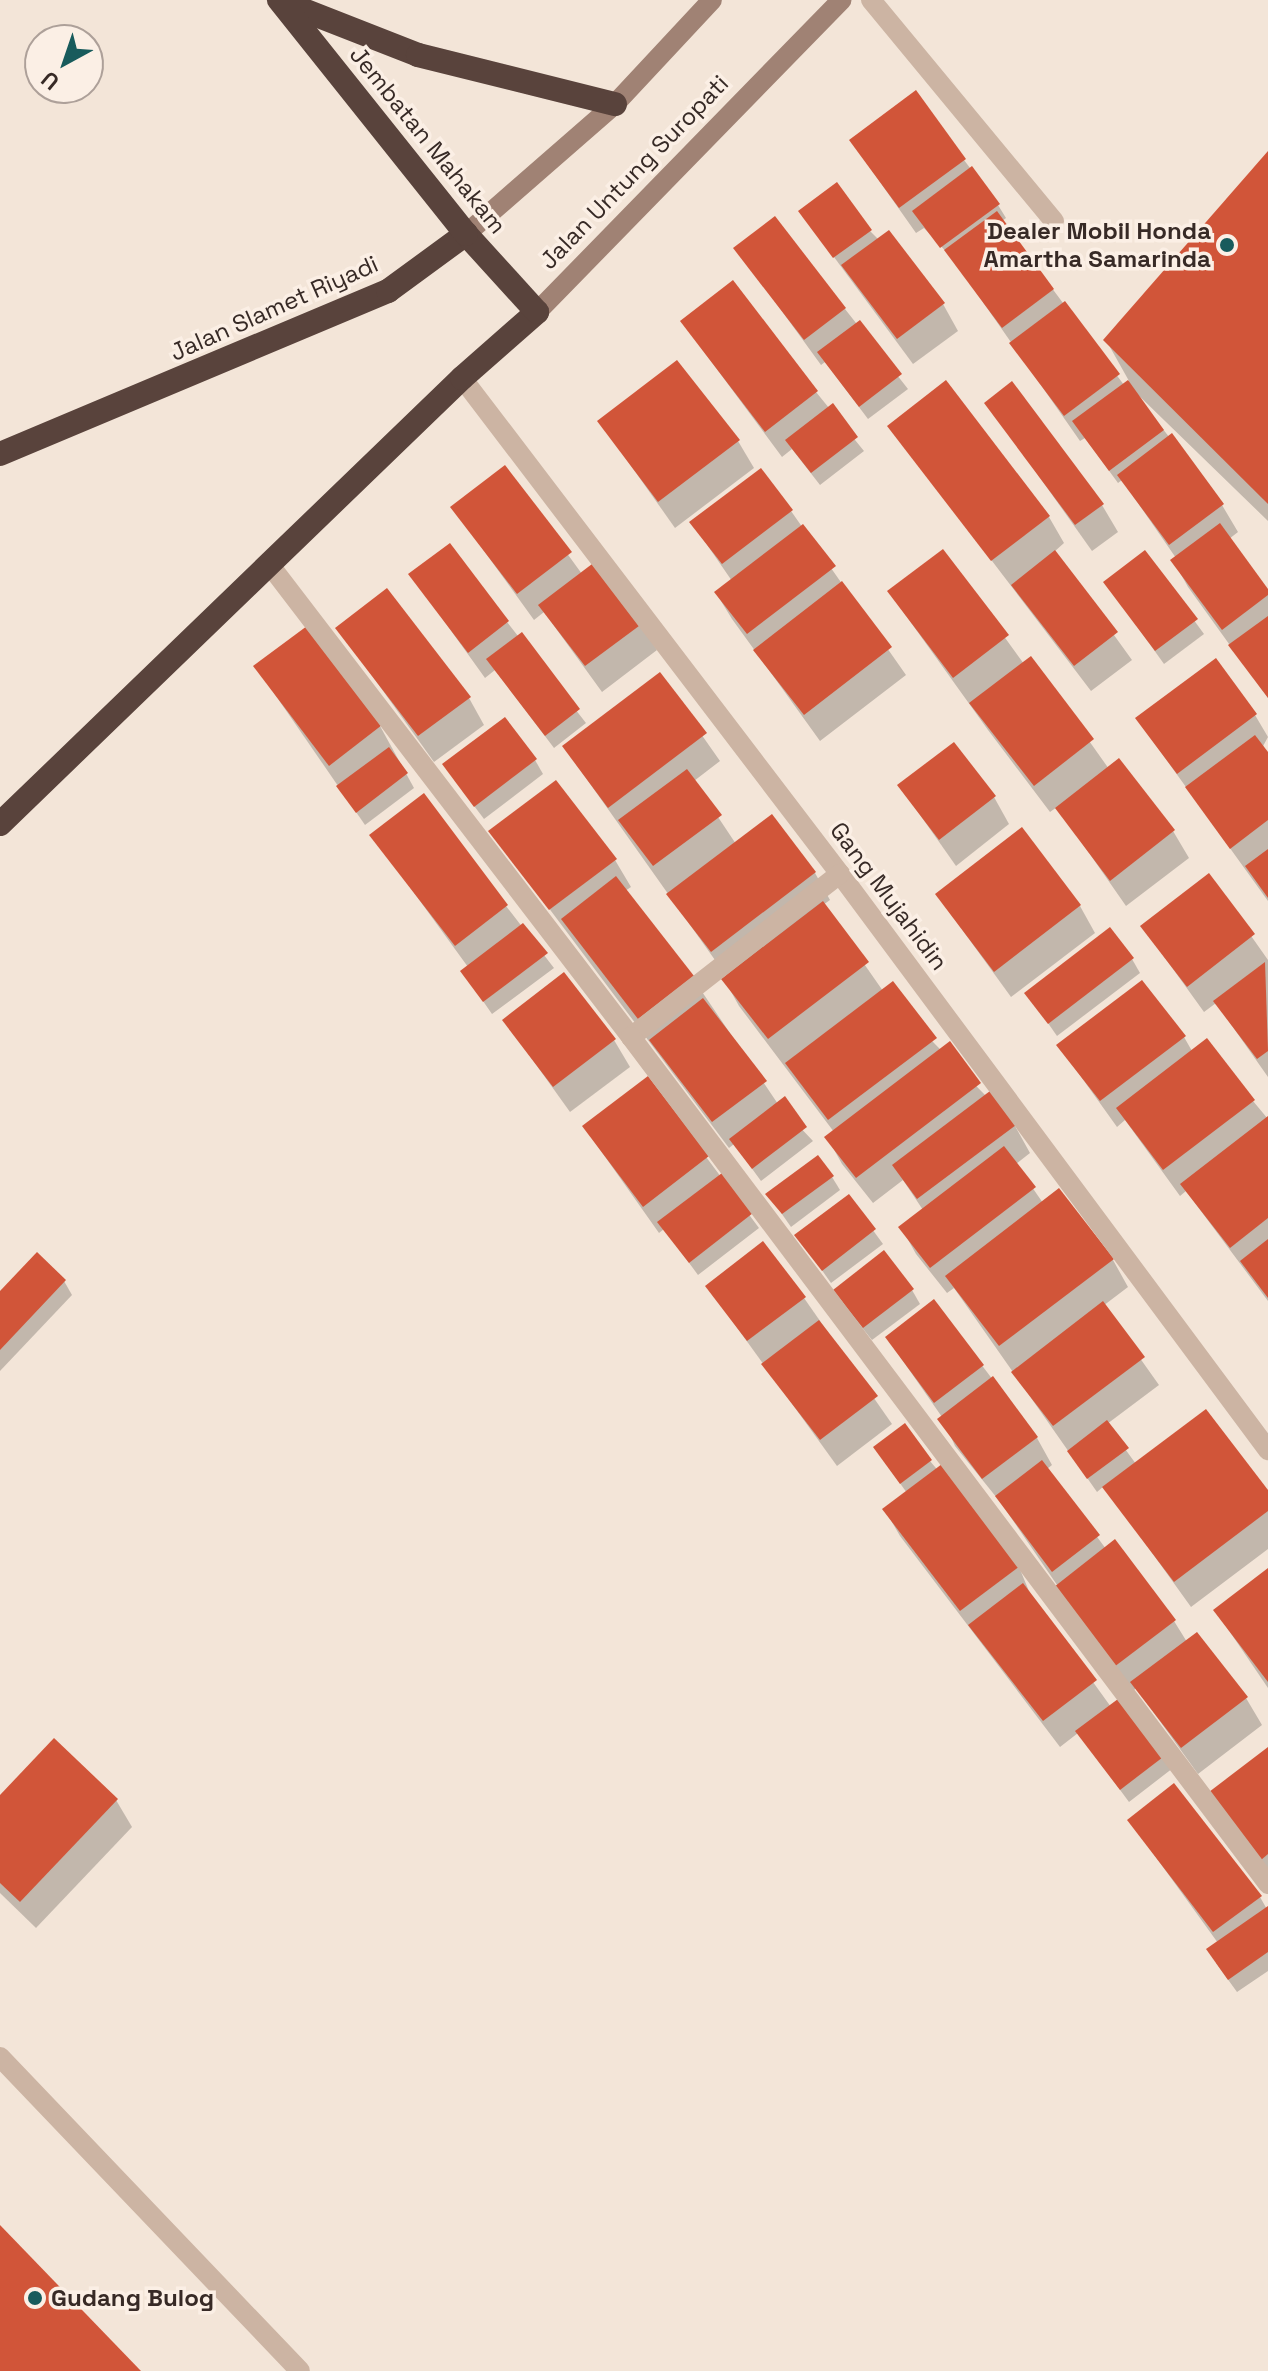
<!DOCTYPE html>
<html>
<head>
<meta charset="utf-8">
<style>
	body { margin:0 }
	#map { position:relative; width:1268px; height:2371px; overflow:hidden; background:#f3e5d8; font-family:"Space Grotesk",sans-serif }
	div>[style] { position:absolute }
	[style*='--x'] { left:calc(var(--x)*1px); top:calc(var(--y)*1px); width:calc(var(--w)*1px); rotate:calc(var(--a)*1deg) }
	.shadow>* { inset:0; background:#0003 }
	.building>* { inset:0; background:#d15539 }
	.lane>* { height:20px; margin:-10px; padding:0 10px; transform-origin:10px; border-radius:10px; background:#ccb4a3 }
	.street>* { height:20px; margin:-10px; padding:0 10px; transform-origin:10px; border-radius:10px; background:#ccb4a3 }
	.secondary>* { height:20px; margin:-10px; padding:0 10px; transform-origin:10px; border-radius:10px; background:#a08274 }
	.highway>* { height:24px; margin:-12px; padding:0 12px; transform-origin:12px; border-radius:12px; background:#59433c }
	.dots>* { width:22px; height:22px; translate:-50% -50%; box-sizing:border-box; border:4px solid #fbefe5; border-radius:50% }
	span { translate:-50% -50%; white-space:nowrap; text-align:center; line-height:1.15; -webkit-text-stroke:7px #fbefe5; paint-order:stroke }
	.street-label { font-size:24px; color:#372a26 }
	.poi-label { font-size:24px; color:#372a26; font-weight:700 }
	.right { translate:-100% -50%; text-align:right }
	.left { translate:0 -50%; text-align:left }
	.north { position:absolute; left:24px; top:24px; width:80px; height:80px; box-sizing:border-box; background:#fbefe5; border:2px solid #ada099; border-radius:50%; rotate:220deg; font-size:22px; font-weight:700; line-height:32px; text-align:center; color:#372a26 }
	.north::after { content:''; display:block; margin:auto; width:28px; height:36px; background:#185b5c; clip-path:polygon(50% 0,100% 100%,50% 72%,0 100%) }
</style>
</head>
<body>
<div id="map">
	<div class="shadow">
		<i style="clip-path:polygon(851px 141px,964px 160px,998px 205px,1006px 218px,1002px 221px,1124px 385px,1129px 381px,1106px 340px,1268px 154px,1268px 521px,1131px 388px,1222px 505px,1238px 532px,1229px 539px,1268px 592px,1268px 698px,1188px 587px,1173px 560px,1176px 558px,1122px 480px,1118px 483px,1085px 438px,1080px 441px,952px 258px,924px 228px,916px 233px)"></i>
		<i style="clip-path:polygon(800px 211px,870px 231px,943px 304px,958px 331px,913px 364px)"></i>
		<i style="clip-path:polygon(736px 248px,845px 309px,908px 389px,868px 419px,825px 362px,821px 365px)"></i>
		<i style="clip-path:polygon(682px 322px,816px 392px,864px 451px,820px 485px,792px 449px,782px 457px)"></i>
		<i style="clip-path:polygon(987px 403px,1102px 505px,1118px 532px,1092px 551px)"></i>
		<i style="clip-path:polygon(600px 422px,738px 441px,754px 468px,675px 528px)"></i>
		<i style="clip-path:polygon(890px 427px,1049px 517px,1064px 543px,1054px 552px,1132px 660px,1091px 691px)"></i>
		<i style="clip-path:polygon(505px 468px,582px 574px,641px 624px,657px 650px,602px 692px,544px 612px,534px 620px,453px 508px)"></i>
		<i style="clip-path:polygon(791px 511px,906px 675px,820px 741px,732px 619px,716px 593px,732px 581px,692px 523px)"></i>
		<i style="clip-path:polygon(943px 552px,1024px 664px,1031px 659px,1109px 769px,1173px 831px,1189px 858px,1126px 906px,1057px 807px,1050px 812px,988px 730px,889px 592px)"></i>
		<i style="clip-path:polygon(1145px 553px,1204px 634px,1164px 664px,1106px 583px)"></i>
		<i style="clip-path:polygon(411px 575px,507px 622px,586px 723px,554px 748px,495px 670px,485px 678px)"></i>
		<i style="clip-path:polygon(338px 628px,469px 698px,484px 725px,434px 762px)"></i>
		<i style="clip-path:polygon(256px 667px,380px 726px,414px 788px,365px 825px)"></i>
		<i style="clip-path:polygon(659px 674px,720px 761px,694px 781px,736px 844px,772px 816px,815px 873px,830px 900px,823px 905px,883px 991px,986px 1096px,990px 1093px,1015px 1126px,1030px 1153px,1016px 1164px,1043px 1203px,1059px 1191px,1113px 1260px,1128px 1287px,1103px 1306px,1159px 1385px,1107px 1424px,1136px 1464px,1268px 1493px,1268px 1549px,1191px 1607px,1104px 1486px,1097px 1492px,954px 1288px,947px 1293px,916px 1254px,901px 1227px,923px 1210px,903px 1180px,873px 1203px,842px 1164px,827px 1137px,834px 1132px,739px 1006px,724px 979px,727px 977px,564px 747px)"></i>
		<i style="clip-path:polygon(1255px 715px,1268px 737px,1262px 748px,1268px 756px,1268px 901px,1137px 719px)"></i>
		<i style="clip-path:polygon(535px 760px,543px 774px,484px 819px,453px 778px)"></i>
		<i style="clip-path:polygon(899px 785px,994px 797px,1009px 824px,956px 866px)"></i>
		<i style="clip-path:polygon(491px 831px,615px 860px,631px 887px,625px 891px,692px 977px,778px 1104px,813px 1141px,761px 1181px,734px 1144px,729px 1148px)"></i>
		<i style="clip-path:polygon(372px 835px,506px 906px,554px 968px,492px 1014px,462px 971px,468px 967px)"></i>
		<i style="clip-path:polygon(1209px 876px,1268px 960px,1268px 1077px,1216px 1003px,1204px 1012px,1142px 926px)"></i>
		<i style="clip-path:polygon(937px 895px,1080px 906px,1095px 933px,1011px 997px)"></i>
		<i style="clip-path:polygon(1132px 959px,1140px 973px,1057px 1036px,1027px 993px)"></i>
		<i style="clip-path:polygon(504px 1020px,614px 1040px,630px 1067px,570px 1112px)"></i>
		<i style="clip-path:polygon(1184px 1037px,1192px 1051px,1253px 1101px,1268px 1119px,1268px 1301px,1186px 1191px,1180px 1196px,1125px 1120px,1117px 1127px,1059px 1046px)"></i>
		<i style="clip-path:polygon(648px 1079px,759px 1228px,698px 1275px,664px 1229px,659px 1233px,584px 1127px)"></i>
		<i style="clip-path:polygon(832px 1177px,840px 1190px,791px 1227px,768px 1194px)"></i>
		<i style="clip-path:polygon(848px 1196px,883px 1244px,831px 1283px,797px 1235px)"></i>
		<i style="clip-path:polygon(64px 1281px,72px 1295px,0 1371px,0 1293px)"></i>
		<i style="clip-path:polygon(707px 1286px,804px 1298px,892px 1424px,837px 1466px)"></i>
		<i style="clip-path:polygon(912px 1290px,920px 1304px,872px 1340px,843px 1304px)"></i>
		<i style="clip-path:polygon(934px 1302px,1037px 1438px,1052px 1465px,1047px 1469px,1106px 1549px,1174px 1621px,1187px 1642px,1246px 1698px,1262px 1725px,1198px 1774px,1136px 1688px,1131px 1693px,1001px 1503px,955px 1446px,942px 1417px,887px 1338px)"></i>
		<i style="clip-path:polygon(884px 1461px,930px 1461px,1019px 1567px,1031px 1596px,1111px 1707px,1173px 1768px,1129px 1802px,1078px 1733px,1060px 1747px,900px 1536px,885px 1510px,907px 1493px)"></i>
		<i style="clip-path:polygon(1268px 1571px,1268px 1688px,1215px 1610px)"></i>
		<i style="clip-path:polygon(1268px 1750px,1268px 1872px,1227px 1819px)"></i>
		<i style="clip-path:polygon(0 1798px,116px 1800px,132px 1827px,36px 1928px,0 1893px)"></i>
		<i style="clip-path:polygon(1129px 1820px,1260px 1897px,1268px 1911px,1268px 1971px,1237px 1992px,1216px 1963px,1218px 1943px)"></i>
	</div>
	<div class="building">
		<i style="clip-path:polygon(916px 90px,966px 159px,899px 208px,849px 140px)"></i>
		<i style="clip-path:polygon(1268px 151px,1268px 504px,1103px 340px)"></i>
		<i style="clip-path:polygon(972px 166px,1000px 204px,940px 248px,912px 211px)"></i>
		<i style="clip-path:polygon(837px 182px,872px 230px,833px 258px,798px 211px)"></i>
		<i style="clip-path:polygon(997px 211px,1054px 289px,1002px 328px,944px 250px)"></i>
		<i style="clip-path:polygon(775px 216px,846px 308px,804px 340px,733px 248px)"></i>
		<i style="clip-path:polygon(889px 230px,945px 303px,897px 339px,841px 265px)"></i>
		<i style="clip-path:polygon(733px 280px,818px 391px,765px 432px,680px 321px)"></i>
		<i style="clip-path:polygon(1065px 301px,1120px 374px,1064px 416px,1009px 343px)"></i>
		<i style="clip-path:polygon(860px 320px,902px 374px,859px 407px,817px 352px)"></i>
		<i style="clip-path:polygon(677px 360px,740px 440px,658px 502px,597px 421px)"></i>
		<i style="clip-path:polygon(946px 380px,1050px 516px,991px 561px,887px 426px)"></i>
		<i style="clip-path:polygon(1128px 380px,1164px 430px,1109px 471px,1072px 421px)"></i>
		<i style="clip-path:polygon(1012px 381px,1104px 504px,1075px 525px,984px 403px)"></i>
		<i style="clip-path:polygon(833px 403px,858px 437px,811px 473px,785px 440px)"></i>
		<i style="clip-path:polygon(1172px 433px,1224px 504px,1169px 545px,1117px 475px)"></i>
		<i style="clip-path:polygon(505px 465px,572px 552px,517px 594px,450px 507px)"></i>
		<i style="clip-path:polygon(761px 468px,793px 510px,722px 564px,689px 522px)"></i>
		<i style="clip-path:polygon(1220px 523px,1268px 589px,1268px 595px,1222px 630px,1170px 560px)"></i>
		<i style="clip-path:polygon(803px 524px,836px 566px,747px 634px,714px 592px)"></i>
		<i style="clip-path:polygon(450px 543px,509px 621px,468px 653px,408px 574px)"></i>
		<i style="clip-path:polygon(943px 549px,1009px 635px,953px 678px,887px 591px)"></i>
		<i style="clip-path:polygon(1055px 550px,1118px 632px,1074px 666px,1011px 585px)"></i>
		<i style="clip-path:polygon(1145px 550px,1198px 619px,1155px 651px,1103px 582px)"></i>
		<i style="clip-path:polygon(596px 561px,643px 623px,585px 666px,538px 605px)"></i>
		<i style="clip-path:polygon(842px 581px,892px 647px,804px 715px,753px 650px)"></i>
		<i style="clip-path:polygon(387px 588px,471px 697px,418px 736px,335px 628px)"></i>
		<i style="clip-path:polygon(1268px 616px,1268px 698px,1228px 645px)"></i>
		<i style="clip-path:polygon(307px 626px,382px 725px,329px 766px,253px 666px)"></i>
		<i style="clip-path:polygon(522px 632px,580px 709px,545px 736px,486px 659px)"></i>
		<i style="clip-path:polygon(1031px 656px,1094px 739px,1034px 786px,969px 703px)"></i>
		<i style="clip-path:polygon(1216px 658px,1257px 714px,1177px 774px,1135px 718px)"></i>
		<i style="clip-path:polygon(660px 672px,707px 733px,608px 808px,562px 746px)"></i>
		<i style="clip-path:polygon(505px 717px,537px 759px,474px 807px,442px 764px)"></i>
		<i style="clip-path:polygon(1255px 735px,1268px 752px,1268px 820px,1230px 849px,1185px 787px)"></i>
		<i style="clip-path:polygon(954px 742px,996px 796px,939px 840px,897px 785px)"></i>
		<i style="clip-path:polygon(389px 747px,408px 773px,356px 813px,336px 786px)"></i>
		<i style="clip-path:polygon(1119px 758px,1175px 830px,1110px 881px,1055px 808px)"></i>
		<i style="clip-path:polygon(687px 769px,722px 815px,653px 866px,618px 820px)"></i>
		<i style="clip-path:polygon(556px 780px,617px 859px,549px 910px,488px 831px)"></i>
		<i style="clip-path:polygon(424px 793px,508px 905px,455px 946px,369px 835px)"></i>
		<i style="clip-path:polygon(772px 814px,816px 872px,711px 952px,666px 894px)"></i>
		<i style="clip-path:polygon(1022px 827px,1081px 905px,994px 972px,935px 894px)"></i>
		<i style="clip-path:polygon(1268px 849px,1268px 898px,1245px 866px)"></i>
		<i style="clip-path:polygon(1209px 873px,1255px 934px,1187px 987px,1140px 926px)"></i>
		<i style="clip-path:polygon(616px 876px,694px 976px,638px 1019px,561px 919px)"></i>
		<i style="clip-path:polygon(823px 901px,869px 962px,768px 1039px,721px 979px)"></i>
		<i style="clip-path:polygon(523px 923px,548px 953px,483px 1002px,460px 971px)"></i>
		<i style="clip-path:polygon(1110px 927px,1134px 958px,1048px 1024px,1024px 993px)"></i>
		<i style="clip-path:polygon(1265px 962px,1268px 1051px,1257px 1059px,1213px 1001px)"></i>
		<i style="clip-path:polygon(564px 972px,616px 1039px,553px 1087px,502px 1020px)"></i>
		<i style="clip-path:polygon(1142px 980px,1186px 1036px,1100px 1101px,1056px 1045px)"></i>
		<i style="clip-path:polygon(893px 981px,937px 1038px,828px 1120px,785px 1063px)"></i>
		<i style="clip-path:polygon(703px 998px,767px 1081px,712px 1122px,649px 1040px)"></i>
		<i style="clip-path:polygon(1207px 1038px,1255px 1100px,1163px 1170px,1116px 1108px)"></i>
		<i style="clip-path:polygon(950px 1041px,981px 1083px,856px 1178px,824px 1137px)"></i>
		<i style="clip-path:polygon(648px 1076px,709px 1156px,643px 1207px,582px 1126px)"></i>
		<i style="clip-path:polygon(990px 1091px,1016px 1125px,917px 1199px,892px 1165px)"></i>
		<i style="clip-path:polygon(785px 1096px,807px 1127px,752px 1169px,729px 1139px)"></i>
		<i style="clip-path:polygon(1268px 1116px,1268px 1218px,1230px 1248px,1180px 1184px)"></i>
		<i style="clip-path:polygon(1004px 1146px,1036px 1187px,930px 1268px,898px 1227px)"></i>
		<i style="clip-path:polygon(818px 1155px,834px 1176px,782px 1214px,765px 1194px)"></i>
		<i style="clip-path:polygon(722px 1173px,753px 1213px,689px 1263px,657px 1222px)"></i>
		<i style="clip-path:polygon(1059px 1188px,1114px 1259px,999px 1346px,945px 1276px)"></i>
		<i style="clip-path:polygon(849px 1194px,876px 1229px,822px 1271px,794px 1235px)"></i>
		<i style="clip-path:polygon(1268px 1239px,1268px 1298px,1240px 1261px)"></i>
		<i style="clip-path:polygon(763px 1241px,806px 1297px,747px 1341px,705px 1286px)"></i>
		<i style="clip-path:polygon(884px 1250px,914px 1289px,863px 1328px,833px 1290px)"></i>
		<i style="clip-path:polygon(37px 1252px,66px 1280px,0 1350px,0 1291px)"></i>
		<i style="clip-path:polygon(934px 1299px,984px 1365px,934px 1403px,885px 1337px)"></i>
		<i style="clip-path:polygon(1103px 1301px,1145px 1357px,1053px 1426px,1011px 1372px)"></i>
		<i style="clip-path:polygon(819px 1320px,878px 1396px,820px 1440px,761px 1364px)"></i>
		<i style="clip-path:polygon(993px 1376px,1038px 1437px,982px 1479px,937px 1419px)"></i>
		<i style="clip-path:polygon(1206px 1409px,1268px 1490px,1268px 1511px,1174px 1582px,1102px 1487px)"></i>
		<i style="clip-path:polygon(1107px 1420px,1129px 1448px,1087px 1479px,1067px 1451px)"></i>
		<i style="clip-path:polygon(905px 1423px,932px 1460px,900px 1484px,873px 1447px)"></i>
		<i style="clip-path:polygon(1042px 1460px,1100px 1535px,1052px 1572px,995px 1496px)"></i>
		<i style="clip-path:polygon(942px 1464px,1020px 1566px,960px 1611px,882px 1509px)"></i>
		<i style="clip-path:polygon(1115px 1539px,1176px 1620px,1114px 1667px,1054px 1587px)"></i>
		<i style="clip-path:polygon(1268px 1568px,1268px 1682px,1213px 1610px)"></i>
		<i style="clip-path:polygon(1023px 1583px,1097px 1680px,1043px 1721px,968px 1625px)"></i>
		<i style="clip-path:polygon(1197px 1632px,1248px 1697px,1181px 1748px,1130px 1682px)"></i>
		<i style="clip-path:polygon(1122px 1696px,1167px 1754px,1120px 1790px,1075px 1731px)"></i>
		<i style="clip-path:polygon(54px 1738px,118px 1799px,20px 1902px,0 1883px,0 1795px)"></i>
		<i style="clip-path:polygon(1268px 1747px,1268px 1854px,1261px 1860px,1209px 1792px)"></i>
		<i style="clip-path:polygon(1174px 1783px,1262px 1896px,1213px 1932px,1127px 1820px)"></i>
		<i style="clip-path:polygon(1268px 1906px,1268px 1952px,1228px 1980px,1206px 1949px)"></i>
		<i style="clip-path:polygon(0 2225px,141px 2371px,0 2371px)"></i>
	</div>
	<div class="lane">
		<i style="--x:871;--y:0;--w:287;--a:50.4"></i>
		<i style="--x:0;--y:2057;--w:434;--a:46.3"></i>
	</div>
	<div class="street">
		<i style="--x:462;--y:378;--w:624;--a:52.69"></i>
		<i style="--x:840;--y:874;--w:718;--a:53.39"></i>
		<i style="--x:269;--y:564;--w:596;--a:52.57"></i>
		<i style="--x:631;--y:1037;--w:265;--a:-38"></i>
		<i style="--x:631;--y:1037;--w:1060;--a:53.05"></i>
	</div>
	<div class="secondary">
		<i style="--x:466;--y:234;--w:198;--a:-41.1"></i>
		<i style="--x:615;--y:104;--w:142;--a:-47"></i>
		<i style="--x:537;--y:312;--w:436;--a:-45.7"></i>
	</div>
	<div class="highway">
		<i style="--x:283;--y:2;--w:145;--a:21.4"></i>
		<i style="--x:418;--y:55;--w:203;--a:14"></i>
		<i style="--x:0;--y:454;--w:421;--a:-22.8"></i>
		<i style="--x:388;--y:291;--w:97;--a:-36.2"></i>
		<i style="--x:0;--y:824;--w:642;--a:-43.99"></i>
		<i style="--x:462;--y:378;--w:100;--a:-41.3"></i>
		<i style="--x:537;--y:312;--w:105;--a:-132.3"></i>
		<i style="--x:466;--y:234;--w:300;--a:-128.6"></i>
	</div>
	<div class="dots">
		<i style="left:1227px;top:245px;background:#185b5c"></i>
		<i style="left:35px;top:2298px;background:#185b5c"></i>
	</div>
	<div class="street-label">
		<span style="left:428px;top:140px;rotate:51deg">Jembatan Mahakam</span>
		<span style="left:634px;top:172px;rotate:-46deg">Jalan Untung Suropati</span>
		<span style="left:274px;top:308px;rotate:-24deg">Jalan Slamet Riyadi</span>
		<span style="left:889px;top:896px;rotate:53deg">Gang Mujahidin</span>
	</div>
	<div class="poi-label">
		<span class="right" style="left:1211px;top:245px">Dealer Mobil Honda<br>Amartha Samarinda</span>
		<span class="left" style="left:51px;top:2298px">Gudang Bulog</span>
	</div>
	<div class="north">U</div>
</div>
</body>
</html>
